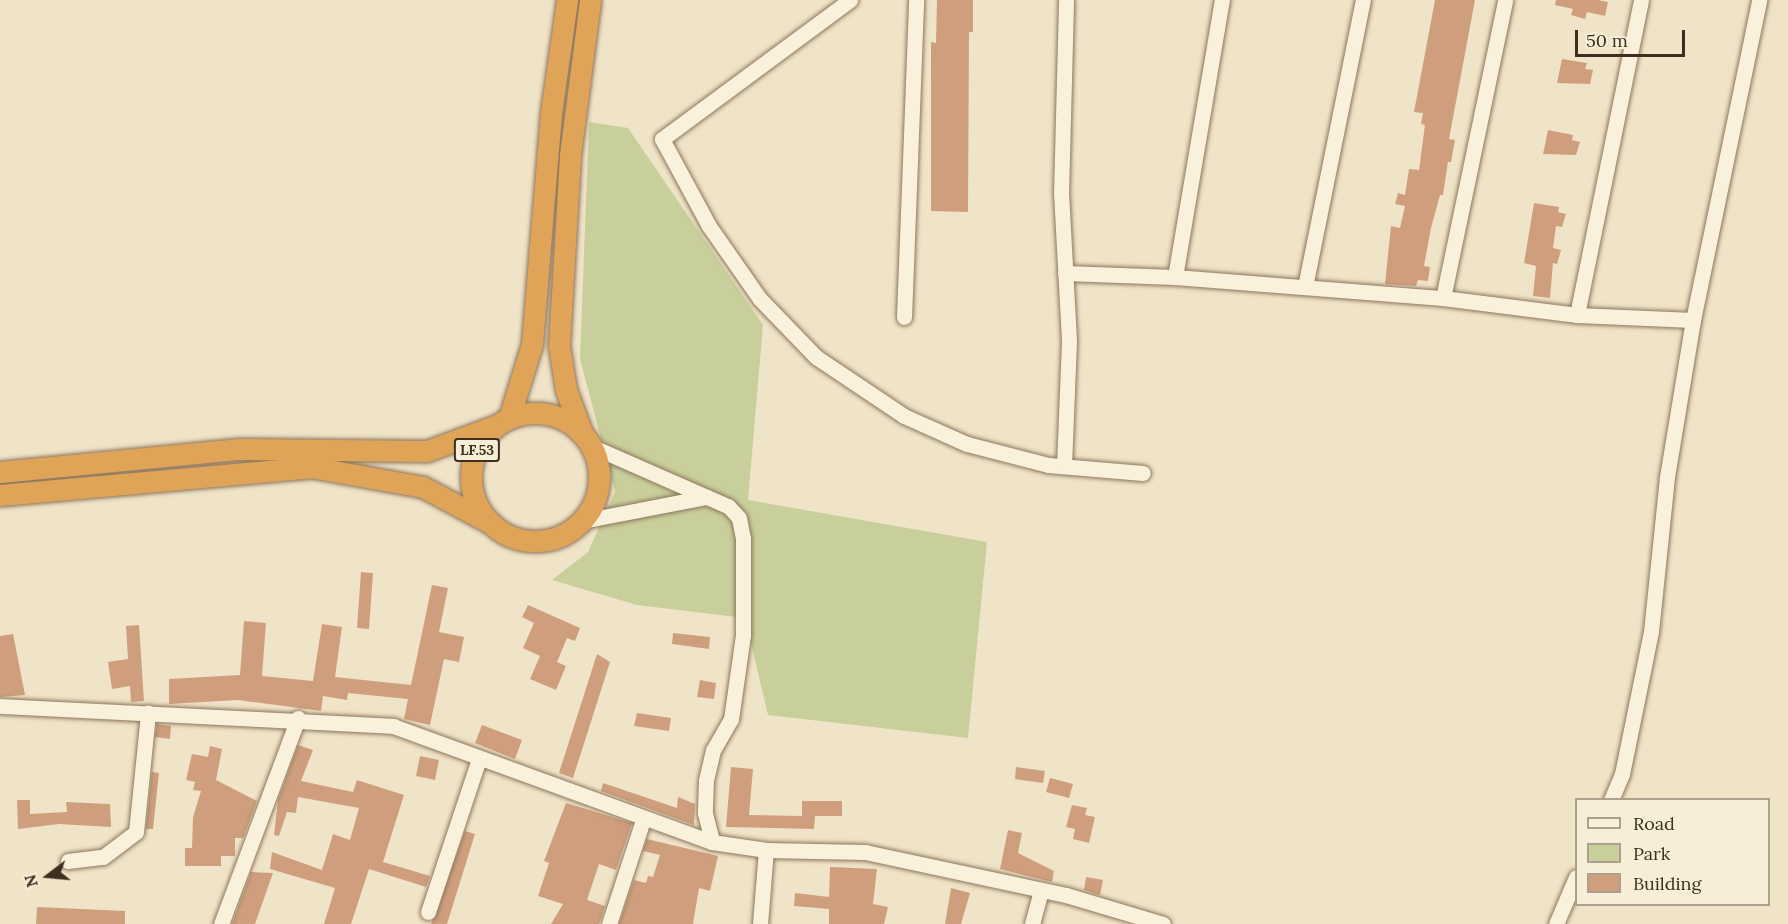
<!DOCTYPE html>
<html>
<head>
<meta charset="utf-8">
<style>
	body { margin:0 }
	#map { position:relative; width:1788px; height:924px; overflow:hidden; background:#f0e4c8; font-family:Lora,serif }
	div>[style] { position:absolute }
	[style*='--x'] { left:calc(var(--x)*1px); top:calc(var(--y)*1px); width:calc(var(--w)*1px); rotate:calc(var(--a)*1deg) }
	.green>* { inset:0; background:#c9cf9b }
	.building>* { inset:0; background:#cf9f7d }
	.roads { filter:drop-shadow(0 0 2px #8d765c) drop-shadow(0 0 2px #8d765c) }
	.minor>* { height:15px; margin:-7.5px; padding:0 7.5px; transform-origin:7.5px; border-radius:7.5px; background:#faf1dc }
	.highway>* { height:21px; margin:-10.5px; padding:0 10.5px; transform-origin:10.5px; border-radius:10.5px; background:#e0a458 }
	.highway>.ring { margin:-10.5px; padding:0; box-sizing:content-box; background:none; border:21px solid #e0a458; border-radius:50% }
	span { translate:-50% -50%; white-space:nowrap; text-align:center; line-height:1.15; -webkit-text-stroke:4.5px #f7eed8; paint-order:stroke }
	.shield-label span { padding:2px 4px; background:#f7eed8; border:2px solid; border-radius:4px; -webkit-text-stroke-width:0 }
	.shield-label { font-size:14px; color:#3d2e20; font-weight:700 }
	.legend { position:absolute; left:1575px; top:798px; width:195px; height:108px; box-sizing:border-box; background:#f7eed8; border:2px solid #ada18e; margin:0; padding:8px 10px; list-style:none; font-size:18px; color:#3d2e20 }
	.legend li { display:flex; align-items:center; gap:12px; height:30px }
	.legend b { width:30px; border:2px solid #ada18e }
	.north { position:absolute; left:18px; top:846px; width:60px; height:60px; -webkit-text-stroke:4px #f7eed8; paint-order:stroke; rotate:254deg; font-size:16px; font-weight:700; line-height:24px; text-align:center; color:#3d2e20 }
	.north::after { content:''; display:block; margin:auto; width:21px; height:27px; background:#3d2e20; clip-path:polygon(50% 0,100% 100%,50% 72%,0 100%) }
	.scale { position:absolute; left:1575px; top:30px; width:110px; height:27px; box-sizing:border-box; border:3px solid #3d2e20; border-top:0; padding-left:8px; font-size:18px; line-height:21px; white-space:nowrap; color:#3d2e20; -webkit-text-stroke:4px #f7eed8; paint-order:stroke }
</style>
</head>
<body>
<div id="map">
	<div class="green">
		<i style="clip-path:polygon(589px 122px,628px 128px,763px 325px,748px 500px,987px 542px,968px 738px,768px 715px,745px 618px,637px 605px,552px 580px,588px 552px,615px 492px,580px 359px)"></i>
	</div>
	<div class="building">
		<i style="clip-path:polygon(937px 0,973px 0,973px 32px,969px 32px,968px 212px,931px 211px,931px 42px,936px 43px)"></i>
		<i style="clip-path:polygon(1435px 0,1475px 0,1449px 139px,1455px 140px,1451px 162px,1448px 162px,1443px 195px,1440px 195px,1431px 228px,1424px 266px,1430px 267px,1428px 281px,1418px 280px,1416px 286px,1385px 284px,1391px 226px,1400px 228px,1405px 206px,1395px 204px,1398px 193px,1405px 195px,1409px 169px,1419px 170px,1425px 125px,1421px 124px,1423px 113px,1414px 112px)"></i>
		<i style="clip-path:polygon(1556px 0,1598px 0,1608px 2px,1605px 16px,1587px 12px,1585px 19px,1571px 15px,1573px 9px,1555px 5px)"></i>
		<i style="clip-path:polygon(1562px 59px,1587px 63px,1585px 69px,1593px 70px,1590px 84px,1557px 83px)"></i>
		<i style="clip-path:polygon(1548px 130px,1573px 135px,1572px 140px,1580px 142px,1576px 155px,1543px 154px)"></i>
		<i style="clip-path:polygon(1534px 203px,1559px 207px,1558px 212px,1566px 214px,1562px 227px,1556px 226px,1553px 248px,1561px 250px,1557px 264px,1553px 263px,1550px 298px,1533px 296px,1536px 266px,1524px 263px)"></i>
		<i style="clip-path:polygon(361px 572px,373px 573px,369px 629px,357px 628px)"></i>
		<i style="clip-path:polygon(432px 585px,448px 588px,439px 632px,464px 637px,459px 662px,444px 659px,430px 725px,404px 719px,408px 699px,348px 693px,347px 700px,323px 696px,321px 711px,238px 700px,169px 704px,169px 679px,240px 675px,244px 621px,266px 623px,262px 676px,313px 681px,322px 624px,342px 627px,335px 677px,411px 685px)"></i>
		<i style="clip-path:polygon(528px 605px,580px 628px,575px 641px,567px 638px,557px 662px,566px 666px,556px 690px,530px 679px,540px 656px,523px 648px,534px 623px,522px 617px)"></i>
		<i style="clip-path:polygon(139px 625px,144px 701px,131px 702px,130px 686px,112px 689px,108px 662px,128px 659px,126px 626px)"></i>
		<i style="clip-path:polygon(673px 633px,710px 637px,709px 649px,672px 644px)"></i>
		<i style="clip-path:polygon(13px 634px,25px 695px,0 697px,0 636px)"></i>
		<i style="clip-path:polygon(597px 654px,610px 662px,573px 778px,559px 773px)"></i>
		<i style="clip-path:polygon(700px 680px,716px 683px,714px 699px,697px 697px)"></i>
		<i style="clip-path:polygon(637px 713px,671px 718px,669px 731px,634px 726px)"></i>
		<i style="clip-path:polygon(157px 724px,171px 726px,170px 739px,155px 737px)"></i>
		<i style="clip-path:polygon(482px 725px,522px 740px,515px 759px,475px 743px)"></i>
		<i style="clip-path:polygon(298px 745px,313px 750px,301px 781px,353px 792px,357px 780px,404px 795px,383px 862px,430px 876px,426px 887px,369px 869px,351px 924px,324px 924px,335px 888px,270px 869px,272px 852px,322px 870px,333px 834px,350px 840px,359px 808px,298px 797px,296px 813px,287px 812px,279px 836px,274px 835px,278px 800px)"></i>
		<i style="clip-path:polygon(210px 746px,222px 749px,216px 780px,257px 801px,243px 838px,235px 838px,235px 856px,221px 856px,221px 866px,185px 866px,185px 848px,192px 848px,193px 817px,201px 791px,193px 790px,195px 782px,186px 780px,192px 754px,208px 757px)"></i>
		<i style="clip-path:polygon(420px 756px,439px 760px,435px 780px,416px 776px)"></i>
		<i style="clip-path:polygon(731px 767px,753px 769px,749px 815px,802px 816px,802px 801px,842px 801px,842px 816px,815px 816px,814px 829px,726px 827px)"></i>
		<i style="clip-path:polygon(1016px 767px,1045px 771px,1043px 783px,1015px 779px)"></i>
		<i style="clip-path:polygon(152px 772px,159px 773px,153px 829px,146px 829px)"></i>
		<i style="clip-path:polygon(1050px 778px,1073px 784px,1069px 798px,1046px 792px)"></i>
		<i style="clip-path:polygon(603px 783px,677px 808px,678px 797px,695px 804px,694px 825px,601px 791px)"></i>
		<i style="clip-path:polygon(17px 800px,30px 800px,30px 814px,67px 812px,66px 802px,110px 804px,111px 827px,59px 824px,18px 829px)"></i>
		<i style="clip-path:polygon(566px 803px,632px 823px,616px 870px,599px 864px,587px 900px,605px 906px,599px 924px,551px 924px,563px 904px,538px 896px,549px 863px,544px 861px)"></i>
		<i style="clip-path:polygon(1072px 805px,1087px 808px,1085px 815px,1095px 817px,1089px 843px,1073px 839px,1075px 829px,1066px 827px)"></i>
		<i style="clip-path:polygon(1008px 830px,1022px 833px,1018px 853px,1054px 871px,1052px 882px,1000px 869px)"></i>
		<i style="clip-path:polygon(465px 831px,475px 834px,447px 924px,431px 924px)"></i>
		<i style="clip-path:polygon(647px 839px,718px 856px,710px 891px,699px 888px,693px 924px,619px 924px,634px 880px,646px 883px,648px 876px,653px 877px,660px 855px,643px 851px)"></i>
		<i style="clip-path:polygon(830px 867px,877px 869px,873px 904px,888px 907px,884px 924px,829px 924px,829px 909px,794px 906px,795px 893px,829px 897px)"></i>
		<i style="clip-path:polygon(251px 872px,273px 873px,255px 924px,232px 924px)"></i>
		<i style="clip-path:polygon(1086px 877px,1103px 880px,1100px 895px,1084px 890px)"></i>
		<i style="clip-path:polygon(951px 888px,970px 893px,961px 924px,945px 924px)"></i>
		<i style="clip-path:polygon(37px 907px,125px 911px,125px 924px,36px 924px)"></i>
	</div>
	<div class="roads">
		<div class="minor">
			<i style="--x:850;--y:0;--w:234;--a:143.5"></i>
			<i style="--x:662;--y:139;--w:99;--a:61.6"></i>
			<i style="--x:709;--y:226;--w:89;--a:55.1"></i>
			<i style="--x:760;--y:299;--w:81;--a:46"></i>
			<i style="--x:816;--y:357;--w:106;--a:33.8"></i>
			<i style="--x:904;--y:416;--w:69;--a:24"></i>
			<i style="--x:967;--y:444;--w:84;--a:14.5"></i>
			<i style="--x:1048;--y:465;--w:95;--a:4.8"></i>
			<i style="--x:1065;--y:273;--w:110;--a:2.1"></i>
			<i style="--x:1175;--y:277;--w:269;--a:4.5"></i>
			<i style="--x:1443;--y:298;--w:135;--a:7.2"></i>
			<i style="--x:1577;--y:315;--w:116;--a:2.5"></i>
			<i style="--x:1175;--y:277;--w:281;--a:-80.4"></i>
			<i style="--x:1305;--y:287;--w:293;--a:-78.6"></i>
			<i style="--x:1443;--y:298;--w:304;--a:-78.2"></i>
			<i style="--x:1577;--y:315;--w:321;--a:-78.5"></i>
			<i style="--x:904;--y:317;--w:317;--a:-87.8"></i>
			<i style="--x:591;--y:446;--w:150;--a:23.7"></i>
			<i style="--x:728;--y:506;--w:16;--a:47"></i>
			<i style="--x:739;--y:518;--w:20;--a:79"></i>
			<i style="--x:743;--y:538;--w:97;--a:90"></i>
			<i style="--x:743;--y:635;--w:85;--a:98.1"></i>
			<i style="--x:731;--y:719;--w:36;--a:120"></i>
			<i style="--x:713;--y:750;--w:31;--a:103"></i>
			<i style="--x:706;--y:780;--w:33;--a:92"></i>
			<i style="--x:705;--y:813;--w:30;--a:76"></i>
			<i style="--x:1064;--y:466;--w:126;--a:-87.7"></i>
			<i style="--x:1069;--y:340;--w:146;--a:-93.1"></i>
			<i style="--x:1061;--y:194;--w:194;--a:-88.5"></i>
			<i style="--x:582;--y:521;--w:127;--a:-10.9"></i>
			<i style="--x:1;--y:706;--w:393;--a:2.9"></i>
			<i style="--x:393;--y:726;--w:339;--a:20"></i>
			<i style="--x:712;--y:842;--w:55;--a:8.4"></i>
			<i style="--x:766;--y:850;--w:99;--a:1.2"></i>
			<i style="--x:865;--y:852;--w:206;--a:12.1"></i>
			<i style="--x:1066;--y:895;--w:101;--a:16.6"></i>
			<i style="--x:1611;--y:800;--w:28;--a:-67"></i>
			<i style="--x:1622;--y:774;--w:145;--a:-78.5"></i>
			<i style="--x:1651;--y:632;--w:156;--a:-84.1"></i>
			<i style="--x:1667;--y:477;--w:159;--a:-80.6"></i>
			<i style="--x:1693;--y:320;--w:327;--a:-78.3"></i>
			<i style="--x:68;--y:861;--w:35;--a:-7"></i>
			<i style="--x:103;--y:857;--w:41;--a:-37.1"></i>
			<i style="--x:136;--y:832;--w:120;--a:-84.2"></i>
			<i style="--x:428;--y:912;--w:161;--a:-71.6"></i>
			<i style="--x:221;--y:924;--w:220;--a:-69.5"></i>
			<i style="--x:609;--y:924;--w:109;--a:-71.9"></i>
			<i style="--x:760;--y:924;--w:74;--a:-85.4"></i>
			<i style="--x:1032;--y:924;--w:35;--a:-75"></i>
			<i style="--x:1556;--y:924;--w:51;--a:-66.9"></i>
		</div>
		<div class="highway">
			<i class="ring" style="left:471px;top:413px;width:107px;height:107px"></i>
			<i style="--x:509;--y:418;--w:77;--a:-72.7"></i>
			<i style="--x:532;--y:344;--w:232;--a:-85.3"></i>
			<i style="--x:551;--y:113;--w:114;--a:-81.9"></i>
			<i style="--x:582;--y:433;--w:46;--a:-110.4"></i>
			<i style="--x:566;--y:390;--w:45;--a:-99"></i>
			<i style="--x:559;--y:346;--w:191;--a:-86.7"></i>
			<i style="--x:570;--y:155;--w:156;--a:-82.6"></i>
			<i style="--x:0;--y:472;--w:241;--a:-5.5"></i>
			<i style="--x:240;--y:449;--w:187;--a:0.6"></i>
			<i style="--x:427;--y:451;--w:72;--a:-20.2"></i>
			<i style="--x:0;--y:495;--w:312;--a:-5.1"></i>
			<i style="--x:311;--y:467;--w:114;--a:10.1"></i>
			<i style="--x:423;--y:487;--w:78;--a:28.2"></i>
		</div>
	</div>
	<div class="shield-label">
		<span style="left:477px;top:450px">LF.53</span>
	</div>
	<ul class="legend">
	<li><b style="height:8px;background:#faf1dc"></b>Road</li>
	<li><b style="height:16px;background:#c9cf9b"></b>Park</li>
	<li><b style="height:16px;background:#cf9f7d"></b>Building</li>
	</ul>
	<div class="north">N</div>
	<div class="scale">50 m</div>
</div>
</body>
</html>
